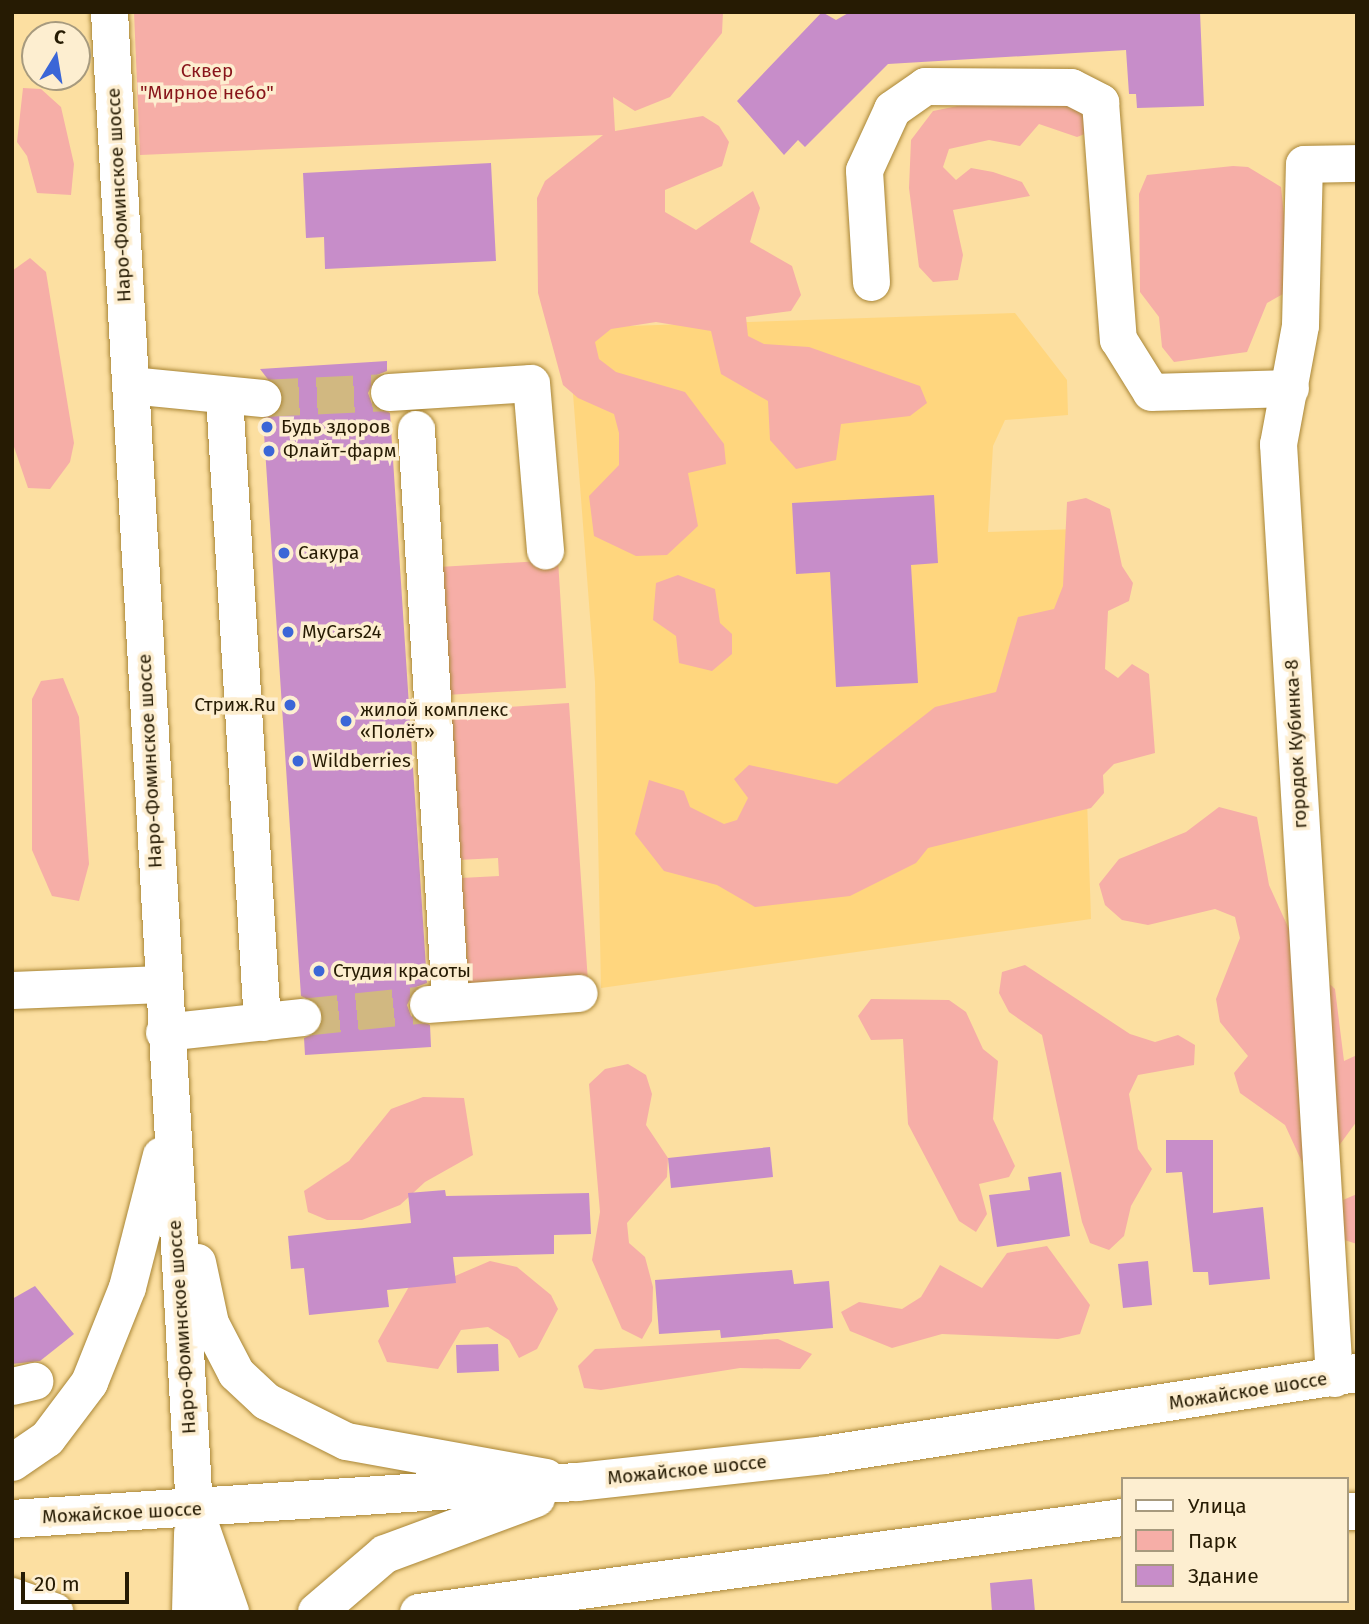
<!DOCTYPE html>
<html>
<head>
<meta charset="utf-8">
<style>
	body { margin:0 }
	#map { position:relative; width:1369px; height:1624px; overflow:hidden; background:#fcdfa1; font-family:"Fira Sans",sans-serif }
	div>[style] { position:absolute }
	[style*='--x'] { left:calc(var(--x)*1px); top:calc(var(--y)*1px); width:calc(var(--w)*1px); rotate:calc(var(--a)*1deg) }
	.built>* { inset:0; background:#ffd67e }
	.green>* { inset:0; background:#f6aea7 }
	.building>* { inset:0; background:#c78dc9 }
	.minor-tunnel>* { height:37px; margin-top:-18.5px; transform-origin:0; background:repeating-linear-gradient(90deg,#d1b881 0 37px,transparent 0 55px) }
	.roads { filter:drop-shadow(0 0 2px #a98636) drop-shadow(0 0 2px #a98636) }
	.minor>* { height:37px; margin:-18.5px; padding:0 18.5px; transform-origin:18.5px; border-radius:18.5px; background:#fff }
	.major>* { height:38px; margin:-19px; padding:0 19px; transform-origin:19px; border-radius:19px; background:#fff }
	.dots>* { width:19px; height:19px; translate:-50% -50%; box-sizing:border-box; border:4px solid #fdeed0; border-radius:50% }
	span { translate:-50% -50%; white-space:nowrap; text-align:center; line-height:1.15; -webkit-text-stroke:7px #fdeed0; paint-order:stroke }
	.park-label { font-size:19px; color:#88141a }
	.street-label { font-size:19px; color:#261b03 }
	.poi-label { font-size:19px; color:#261b03 }
	.left { translate:0 -50%; text-align:left }
	.right { translate:-100% -50%; text-align:right }
	.frame { position:absolute; inset:0; border:14px solid #261b03; pointer-events:none }
	.legend { position:absolute; left:1121px; top:1477px; width:228px; height:126px; box-sizing:border-box; background:#fdeed0; border:2px solid #a79a7e; margin:0; padding:9px 12px; list-style:none; font-size:21px; color:#261b03 }
	.legend li { display:flex; align-items:center; gap:14px; height:35px }
	.legend b { width:35px; border:2px solid #a79a7e }
	.north { position:absolute; left:21px; top:21px; width:70px; height:70px; box-sizing:border-box; background:#fdeed0; border:2px solid #a79a7e; border-radius:50%; rotate:11deg; font-size:19px; font-weight:700; line-height:28px; text-align:center; color:#261b03 }
	.north::after { content:''; display:block; margin:auto; width:24px; height:32px; background:#3b66d7; clip-path:polygon(50% 0,100% 100%,50% 72%,0 100%) }
	.scale { position:absolute; left:21px; top:1572px; width:108px; height:32px; box-sizing:border-box; border:4px solid #261b03; border-top:0; padding-left:9px; font-size:21px; line-height:24px; white-space:nowrap; color:#261b03; -webkit-text-stroke:5px #fdeed0; paint-order:stroke }
</style>
</head>
<body>
<div id="map">
	<div class="built">
		<i style="clip-path:polygon(1015px 313px,1067px 380px,1068px 415px,1005px 420px,993px 446px,988px 532px,1078px 529px,1091px 919px,601px 988px,595px 682px,568px 328px)"></i>
	</div>
	<div class="green">
		<i style="clip-path:polygon(134px 12px,723px 12px,722px 33px,670px 97px,635px 111px,613px 97px,615px 131px,703px 116px,719px 126px,729px 142px,722px 166px,665px 190px,665px 212px,696px 230px,753px 191px,760px 208px,750px 242px,792px 266px,801px 295px,791px 311px,746px 317px,748px 336px,764px 344px,809px 347px,920px 386px,927px 403px,910px 416px,841px 424px,836px 460px,796px 469px,770px 440px,768px 401px,721px 374px,711px 331px,656px 322px,611px 329px,595px 342px,599px 359px,616px 372px,685px 392px,724px 444px,726px 464px,688px 473px,698px 526px,667px 555px,636px 556px,594px 536px,589px 496px,619px 465px,619px 433px,614px 414px,578px 398px,563px 385px,538px 293px,537px 198px,545px 181px,603px 135px,140px 155px)"></i>
		<i style="clip-path:polygon(23px 88px,41px 89px,61px 107px,74px 164px,71px 195px,37px 193px,27px 156px,17px 142px)"></i>
		<i style="clip-path:polygon(1042px 89px,1086px 113px,1095px 130px,1077px 137px,1039px 124px,1020px 146px,989px 140px,949px 149px,943px 167px,956px 180px,971px 168px,993px 172px,1022px 182px,1030px 196px,953px 210px,963px 255px,958px 280px,933px 282px,919px 267px,909px 188px,911px 140px,933px 111px)"></i>
		<i style="clip-path:polygon(1233px 166px,1248px 167px,1281px 187px,1292px 289px,1267px 303px,1247px 352px,1174px 362px,1162px 347px,1159px 317px,1140px 292px,1139px 194px,1147px 175px)"></i>
		<i style="clip-path:polygon(30px 258px,46px 272px,74px 443px,70px 462px,50px 489px,28px 488px,12px 441px,12px 271px)"></i>
		<i style="clip-path:polygon(1086px 498px,1110px 509px,1122px 566px,1133px 583px,1129px 601px,1108px 611px,1105px 669px,1118px 678px,1132px 664px,1149px 674px,1155px 753px,1114px 764px,1103px 775px,1104px 793px,1091px 808px,928px 848px,916px 863px,850px 896px,755px 907px,717px 885px,664px 871px,635px 834px,649px 780px,684px 791px,690px 807px,724px 824px,737px 820px,748px 798px,734px 779px,749px 765px,837px 784px,935px 707px,996px 692px,1018px 617px,1054px 609px,1063px 586px,1067px 502px)"></i>
		<i style="clip-path:polygon(558px 560px,566px 688px,446px 695px,439px 567px)"></i>
		<i style="clip-path:polygon(678px 575px,715px 589px,720px 623px,732px 634px,732px 654px,712px 671px,679px 663px,676px 636px,653px 620px,656px 583px)"></i>
		<i style="clip-path:polygon(63px 678px,79px 717px,89px 864px,79px 901px,52px 896px,32px 850px,32px 699px,41px 681px)"></i>
		<i style="clip-path:polygon(569px 703px,588px 982px,469px 989px,461px 878px,499px 876px,498px 858px,458px 860px,448px 711px)"></i>
		<i style="clip-path:polygon(1219px 807px,1257px 817px,1269px 885px,1302px 958px,1335px 989px,1344px 1061px,1357px 1055px,1357px 1121px,1319px 1173px,1302px 1162px,1285px 1125px,1240px 1093px,1234px 1073px,1248px 1056px,1220px 1022px,1216px 999px,1240px 938px,1235px 917px,1215px 909px,1148px 925px,1122px 920px,1105px 905px,1099px 884px,1119px 859px,1186px 832px)"></i>
		<i style="clip-path:polygon(1025px 965px,1130px 1034px,1155px 1042px,1178px 1035px,1195px 1045px,1194px 1065px,1138px 1075px,1129px 1094px,1138px 1149px,1152px 1169px,1131px 1206px,1124px 1236px,1109px 1250px,1090px 1243px,1082px 1222px,1042px 1035px,1009px 1012px,999px 993px,1002px 972px)"></i>
		<i style="clip-path:polygon(871px 999px,949px 1000px,966px 1012px,983px 1049px,998px 1061px,993px 1119px,1015px 1166px,1009px 1177px,979px 1184px,987px 1214px,976px 1232px,959px 1221px,908px 1124px,903px 1039px,871px 1040px,858px 1016px)"></i>
		<i style="clip-path:polygon(628px 1064px,646px 1075px,652px 1094px,646px 1125px,668px 1158px,667px 1177px,627px 1223px,629px 1243px,645px 1257px,653px 1287px,652px 1321px,642px 1339px,622px 1329px,592px 1260px,600px 1212px,589px 1084px,605px 1069px)"></i>
		<i style="clip-path:polygon(423px 1097px,464px 1098px,473px 1155px,425px 1182px,400px 1205px,362px 1220px,327px 1220px,308px 1212px,304px 1191px,349px 1161px,391px 1109px)"></i>
		<i style="clip-path:polygon(1357px 1194px,1357px 1244px,1338px 1238px,1333px 1219px,1343px 1200px)"></i>
		<i style="clip-path:polygon(1047px 1246px,1090px 1305px,1080px 1334px,1058px 1339px,942px 1334px,892px 1348px,850px 1331px,841px 1312px,859px 1302px,902px 1309px,921px 1297px,940px 1265px,982px 1288px,1007px 1253px)"></i>
		<i style="clip-path:polygon(490px 1261px,517px 1267px,551px 1295px,558px 1309px,537px 1349px,519px 1358px,509px 1340px,488px 1327px,461px 1330px,438px 1369px,387px 1362px,378px 1341px,411px 1283px,448px 1279px)"></i>
		<i style="clip-path:polygon(778px 1339px,812px 1354px,800px 1369px,740px 1368px,601px 1390px,584px 1388px,578px 1366px,595px 1349px)"></i>
	</div>
	<div class="building">
		<i style="clip-path:polygon(822px 12px,836px 20px,850px 12px,1200px 12px,1204px 106px,1137px 108px,1136px 94px,1129px 94px,1126px 50px,888px 64px,805px 147px,798px 140px,784px 155px,737px 101px)"></i>
		<i style="clip-path:polygon(491px 163px,496px 261px,325px 269px,324px 237px,306px 238px,303px 173px)"></i>
		<i style="clip-path:polygon(387px 361px,387px 371px,377px 375px,368px 393px,372px 404px,390px 413px,427px 983px,416px 987px,407px 1005px,411px 1016px,430px 1025px,431px 1047px,305px 1055px,304px 1038px,315px 1033px,323px 1015px,318px 1004px,301px 996px,263px 418px,279px 411px,283px 399px,260px 369px)"></i>
		<i style="clip-path:polygon(934px 495px,938px 563px,911px 565px,918px 683px,836px 687px,830px 572px,796px 574px,792px 503px)"></i>
		<i style="clip-path:polygon(1166px 1140px,1213px 1140px,1213px 1213px,1263px 1207px,1270px 1279px,1209px 1285px,1208px 1272px,1193px 1272px,1182px 1172px,1166px 1173px)"></i>
		<i style="clip-path:polygon(770px 1147px,773px 1177px,671px 1188px,668px 1158px)"></i>
		<i style="clip-path:polygon(1061px 1172px,1070px 1236px,997px 1247px,989px 1195px,1030px 1190px,1028px 1177px)"></i>
		<i style="clip-path:polygon(445px 1190px,446px 1196px,589px 1193px,591px 1234px,554px 1235px,554px 1254px,453px 1257px,456px 1283px,387px 1290px,389px 1307px,309px 1315px,304px 1268px,291px 1269px,288px 1236px,411px 1223px,408px 1193px)"></i>
		<i style="clip-path:polygon(1148px 1261px,1152px 1305px,1123px 1308px,1118px 1264px)"></i>
		<i style="clip-path:polygon(792px 1270px,794px 1284px,829px 1281px,833px 1328px,721px 1338px,720px 1330px,659px 1334px,655px 1280px)"></i>
		<i style="clip-path:polygon(35px 1286px,74px 1334px,40px 1361px,12px 1364px,12px 1299px)"></i>
		<i style="clip-path:polygon(498px 1344px,499px 1371px,457px 1373px,456px 1345px)"></i>
		<i style="clip-path:polygon(1032px 1579px,1035px 1612px,992px 1612px,990px 1583px)"></i>
	</div>
	<div class="minor-tunnel">
		<i style="--x:262;--y:398;--w:127;--a:-2.7"></i>
		<i style="--x:302;--y:1017;--w:127;--a:-5.9"></i>
	</div>
	<div class="roads">
		<div class="minor">
			<i style="--x:109;--y:12;--w:1499;--a:86.75"></i>
			<i style="--x:871;--y:282;--w:112;--a:-93.6"></i>
			<i style="--x:864;--y:170;--w:67;--a:-65.3"></i>
			<i style="--x:892;--y:109;--w:40;--a:-34.9"></i>
			<i style="--x:925;--y:86;--w:146;--a:0.4"></i>
			<i style="--x:1071;--y:87;--w:33;--a:27"></i>
			<i style="--x:1100;--y:102;--w:238;--a:85.7"></i>
			<i style="--x:1118;--y:339;--w:62;--a:58.1"></i>
			<i style="--x:1151;--y:392;--w:139;--a:-1.6"></i>
			<i style="--x:130;--y:385;--w:133;--a:5.6"></i>
			<i style="--x:389;--y:392;--w:142;--a:-3.6"></i>
			<i style="--x:531;--y:383;--w:168;--a:85.2"></i>
			<i style="--x:224;--y:396;--w:627;--a:86.53"></i>
			<i style="--x:416;--y:429;--w:574;--a:86.6"></i>
			<i style="--x:12;--y:990;--w:150;--a:-2.3"></i>
			<i style="--x:428;--y:1004;--w:151;--a:-4.2"></i>
			<i style="--x:164;--y:1032;--w:139;--a:-6.2"></i>
			<i style="--x:197;--y:1262;--w:62;--a:78"></i>
			<i style="--x:210;--y:1323;--w:56;--a:62.5"></i>
			<i style="--x:236;--y:1373;--w:41;--a:43"></i>
			<i style="--x:266;--y:1401;--w:89;--a:26.6"></i>
			<i style="--x:346;--y:1441;--w:203;--a:10.2"></i>
			<i style="--x:1334;--y:1378;--w:936;--a:-93.43"></i>
			<i style="--x:1278;--y:444;--w:121;--a:-79.5"></i>
			<i style="--x:1300;--y:325;--w:161;--a:-88.6"></i>
			<i style="--x:1304;--y:164;--w:53;--a:-1.1"></i>
			<i style="--x:12;--y:1386;--w:23;--a:-13"></i>
			<i style="--x:12;--y:1462;--w:42;--a:-34.4"></i>
			<i style="--x:47;--y:1438;--w:70;--a:-53.1"></i>
			<i style="--x:89;--y:1382;--w:102;--a:-68.2"></i>
			<i style="--x:127;--y:1287;--w:136;--a:-75.6"></i>
			<i style="--x:1346;--y:1511;--w:11;--a:0"></i>
			<i style="--x:418;--y:1612;--w:710;--a:-7.69"></i>
		</div>
		<div class="major">
			<i style="--x:194;--y:1509;--w:109;--a:70.7"></i>
			<i style="--x:12;--y:1519;--w:566;--a:-3.75"></i>
			<i style="--x:577;--y:1482;--w:248;--a:-6.2"></i>
			<i style="--x:824;--y:1455;--w:539;--a:-8.75"></i>
			<i style="--x:12;--y:1597;--w:45;--a:19.7"></i>
			<i style="--x:191;--y:1612;--w:79;--a:-88.5"></i>
			<i style="--x:317;--y:1612;--w:89;--a:-40.5"></i>
			<i style="--x:385;--y:1554;--w:161;--a:-20.3"></i>
		</div>
	</div>
	<div class="dots">
		<i style="left:267px;top:427px;background:#3b66d7"></i>
		<i style="left:269px;top:451px;background:#3b66d7"></i>
		<i style="left:284px;top:553px;background:#3b66d7"></i>
		<i style="left:288px;top:632px;background:#3b66d7"></i>
		<i style="left:290px;top:705px;background:#3b66d7"></i>
		<i style="left:346px;top:721px;background:#3b66d7"></i>
		<i style="left:298px;top:761px;background:#3b66d7"></i>
		<i style="left:319px;top:971px;background:#3b66d7"></i>
	</div>
	<div class="park-label">
		<span style="left:207px;top:82px">Сквер<br>"Мирное небо"</span>
	</div>
	<div class="street-label">
		<span style="left:119px;top:195px;rotate:-93deg">Наро-Фоминское шоссе</span>
		<span style="left:1296px;top:744px;rotate:-93deg">городок Кубинка-8</span>
		<span style="left:150px;top:761px;rotate:-93deg">Наро-Фоминское шоссе</span>
		<span style="left:182px;top:1327px;rotate:-94deg">Наро-Фоминское шоссе</span>
		<span style="left:1248px;top:1391px;rotate:-9deg">Можайское шоссе</span>
		<span style="left:687px;top:1470px;rotate:-6deg">Можайское шоссе</span>
		<span style="left:122px;top:1513px;rotate:-3deg">Можайское шоссе</span>
	</div>
	<div class="poi-label">
		<span class="left" style="left:281px;top:427px">Будь здоров</span>
		<span class="left" style="left:283px;top:451px">Флайт-фарм</span>
		<span class="left" style="left:298px;top:553px">Сакура</span>
		<span class="left" style="left:302px;top:632px">MyCars24</span>
		<span class="right" style="left:276px;top:705px">Стриж.Ru</span>
		<span class="left" style="left:360px;top:721px">жилой комплекс<br>«Полёт»</span>
		<span class="left" style="left:312px;top:761px">Wildberries</span>
		<span class="left" style="left:333px;top:971px">Студия красоты</span>
	</div>
	<div class="frame"></div>
	<ul class="legend">
	<li><b style="height:9px;background:#fff"></b>Улица</li>
	<li><b style="height:19px;background:#f6aea7"></b>Парк</li>
	<li><b style="height:19px;background:#c78dc9"></b>Здание</li>
	</ul>
	<div class="north">С</div>
	<div class="scale">20 m</div>
</div>
</body>
</html>
